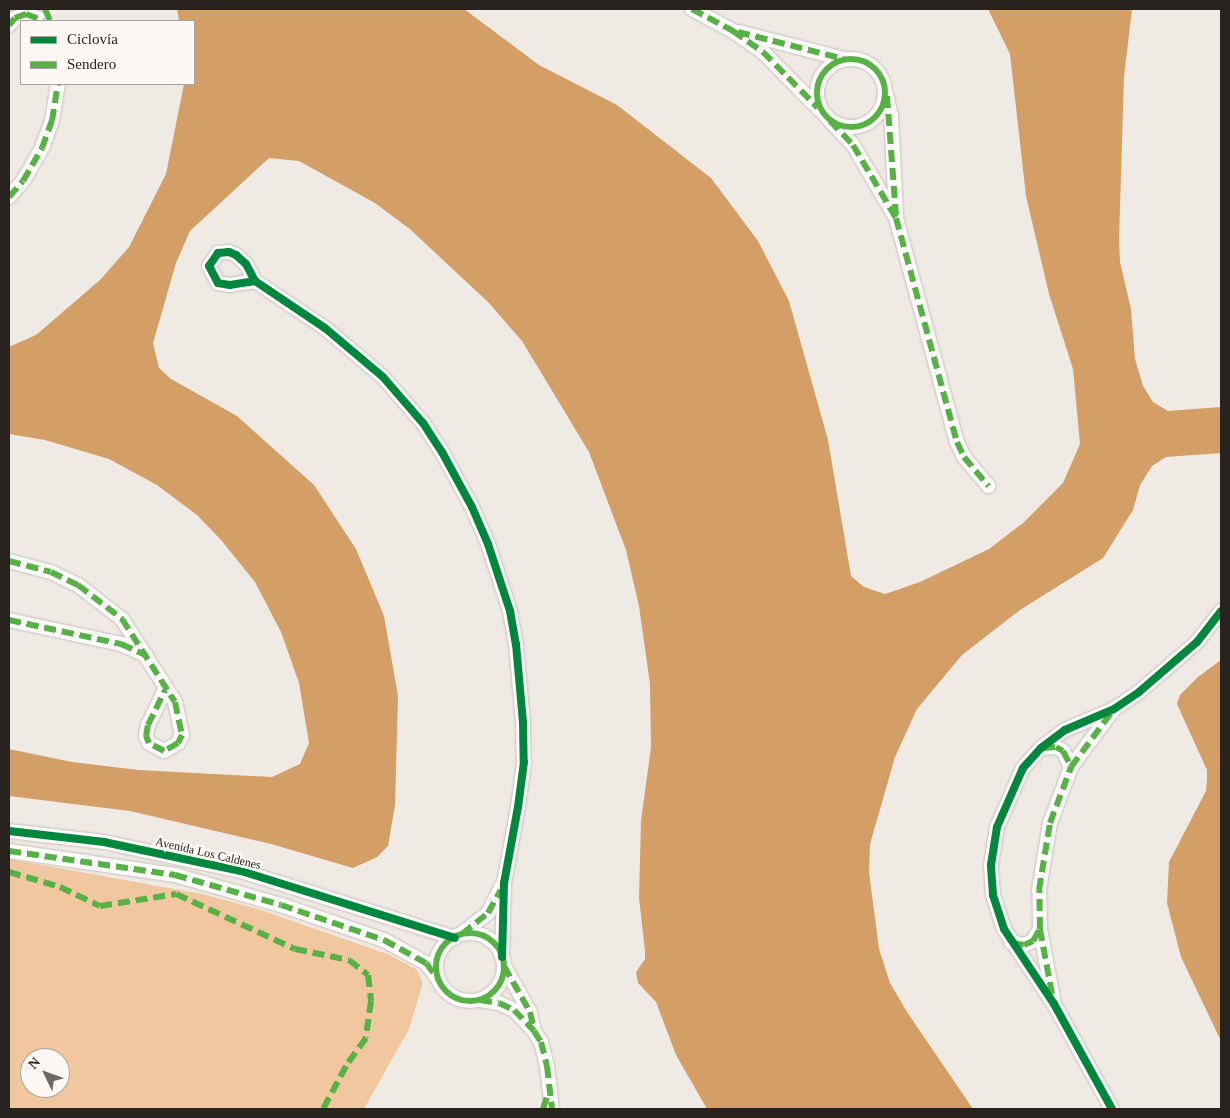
<!DOCTYPE html>
<html>
<head>
<meta charset="utf-8">
<style>
	body { margin:0 }
	#map { position:relative; width:1230px; height:1118px; overflow:hidden; background:#f0eae4; font-family:"Times New Roman",serif }
	div>[style] { position:absolute }
	[style*='--x'] { left:calc(var(--x)*1px); top:calc(var(--y)*1px); width:calc(var(--w)*1px); rotate:calc(var(--a)*1deg) }
	.green>* { inset:0; background:#f1c79f }
	.water>* { inset:0; background:#d39f66 }
	.roads { filter:drop-shadow(0 0 1px #c6c1bc) drop-shadow(0 0 1px #c6c1bc) }
	.minor>* { height:14px; margin:-7px; padding:0 7px; transform-origin:7px; border-radius:7px; background:#fdfcfb }
	.minor>.ring { margin:-7px; padding:0; box-sizing:content-box; background:none; border:14px solid #fdfcfb; border-radius:50% }
	.quiet>* { height:6px; margin-top:-3px; transform-origin:0; background:repeating-linear-gradient(90deg,#56b245 0 12px,transparent 0 18px) }
	.quiet>.ring { margin:-3px; padding:0; box-sizing:content-box; background:none; border:6px solid #56b245; border-radius:50% }
	.cycleway>* { height:8px; margin:-4px; padding:0 4px; transform-origin:4px; border-radius:4px; background:#00873e }
	span { translate:-50% -50%; white-space:nowrap; text-align:center; line-height:1.15; -webkit-text-stroke:5px #fdf8f3; paint-order:stroke }
	.street-label { font-size:12px; color:#28231f }
	.frame { position:absolute; inset:0; border:10px solid #28231f; pointer-events:none }
	.legend { position:absolute; left:20px; top:20px; width:175px; height:65px; box-sizing:border-box; background:#fdf8f3; border:1px solid #a8a39e; margin:0; padding:6px 9px; list-style:none; font-size:15px; color:#28231f }
	.legend li { display:flex; align-items:center; gap:10px; height:25px }
	.legend b { width:25px; border:1px solid #a8a39e }
	.north { position:absolute; left:20px; top:1048px; width:50px; height:50px; box-sizing:border-box; background:#fdf8f3; border:1px solid #a8a39e; border-radius:50%; rotate:312deg; font-size:14px; font-weight:700; line-height:20px; text-align:center; color:#28231f }
	.north::after { content:''; display:block; margin:auto; width:18px; height:22px; background:#6e6964; clip-path:polygon(50% 0,100% 100%,50% 72%,0 100%) }
</style>
</head>
<body>
<div id="map">
	<div class="green">
		<i style="clip-path:polygon(evenodd,9px 859px,202px 894px,258px 909px,390px 955px,417px 970px,423px 983px,409px 1029px,364px 1109px,9px 1109px,9px 859px,30px 1058px,60px 1058px,60px 1088px,30px 1088px,30px 1058px)"></i>
	</div>
	<div class="water">
		<i style="clip-path:polygon(177px 9px,464px 9px,539px 65px,617px 105px,711px 178px,758px 241px,789px 301px,828px 440px,851px 576px,864px 587px,885px 594px,920px 582px,989px 549px,1023px 523px,1063px 483px,1080px 444px,1073px 369px,1049px 294px,1026px 196px,1010px 54px,988px 9px,1132px 9px,1124px 77px,1119px 239px,1120px 262px,1131px 309px,1135px 359px,1143px 386px,1153px 402px,1168px 411px,1221px 407px,1221px 453px,1166px 457px,1152px 466px,1140px 485px,1133px 510px,1103px 558px,1020px 610px,962px 655px,917px 709px,895px 757px,870px 844px,869px 872px,879px 949px,890px 983px,907px 1012px,973px 1109px,707px 1109px,676px 1055px,656px 1002px,638px 983px,636px 972px,645px 959px,645px 951px,639px 898px,641px 821px,651px 747px,650px 684px,639px 606px,626px 550px,589px 452px,522px 341px,489px 303px,411px 230px,375px 203px,299px 161px,269px 158px,190px 231px,176px 263px,153px 343px,159px 368px,171px 379px,237px 416px,314px 485px,356px 549px,384px 616px,398px 696px,395px 805px,388px 846px,377px 857px,353px 868px,271px 844px,130px 811px,9px 796px,9px 749px,72px 762px,139px 770px,272px 777px,300px 764px,309px 743px,299px 683px,281px 632px,255px 582px,221px 540px,197px 515px,157px 485px,109px 459px,45px 440px,9px 434px,9px 347px,36px 335px,100px 280px,129px 247px,166px 174px,184px 84px,194px 84px,194px 21px,179px 21px)"></i>
		<i style="clip-path:polygon(1221px 660px,1221px 1041px,1181px 957px,1167px 903px,1169px 862px,1206px 791px,1207px 778px,1207px 770px,1177px 704px,1180px 695px,1198px 677px)"></i>
	</div>
	<div class="roads">
		<div class="minor">
			<i style="--x:692;--y:9;--w:47;--a:28.2"></i>
			<i style="--x:733;--y:31;--w:37;--a:35"></i>
			<i style="--x:763;--y:52;--w:81;--a:45.5"></i>
			<i style="--x:9;--y:25;--w:9;--a:-49"></i>
			<i style="--x:15;--y:18;--w:12;--a:-20"></i>
			<i style="--x:26;--y:14;--w:19;--a:21"></i>
			<i style="--x:739;--y:32;--w:108;--a:14.4"></i>
			<i class="ring" style="left:817px;top:59px;width:54px;height:54px"></i>
			<i style="--x:886;--y:94;--w:22;--a:77"></i>
			<i style="--x:891;--y:115;--w:100;--a:87.1"></i>
			<i style="--x:830;--y:121;--w:33;--a:46"></i>
			<i style="--x:853;--y:145;--w:85;--a:59.5"></i>
			<i style="--x:896;--y:218;--w:232;--a:74.8"></i>
			<i style="--x:957;--y:442;--w:17;--a:65"></i>
			<i style="--x:964;--y:457;--w:38;--a:50"></i>
			<i style="--x:9;--y:197;--w:21;--a:-49"></i>
			<i style="--x:23;--y:181;--w:38;--a:-60"></i>
			<i style="--x:42;--y:148;--w:29;--a:-70"></i>
			<i style="--x:52;--y:121;--w:37;--a:-81"></i>
			<i style="--x:255;--y:281;--w:25;--a:171"></i>
			<i style="--x:230;--y:285;--w:12;--a:-171"></i>
			<i style="--x:218;--y:283;--w:19;--a:-118"></i>
			<i style="--x:209;--y:266;--w:16;--a:-55"></i>
			<i style="--x:218;--y:253;--w:11;--a:-5"></i>
			<i style="--x:229;--y:252;--w:8;--a:23"></i>
			<i style="--x:236;--y:255;--w:13;--a:42"></i>
			<i style="--x:246;--y:264;--w:19;--a:62"></i>
			<i style="--x:255;--y:281;--w:84;--a:33.9"></i>
			<i style="--x:325;--y:328;--w:76;--a:40.2"></i>
			<i style="--x:383;--y:377;--w:61;--a:49"></i>
			<i style="--x:423;--y:423;--w:35;--a:57"></i>
			<i style="--x:442;--y:452;--w:63;--a:61.4"></i>
			<i style="--x:472;--y:507;--w:40;--a:66.6"></i>
			<i style="--x:488;--y:544;--w:71;--a:71.8"></i>
			<i style="--x:510;--y:611;--w:34;--a:80"></i>
			<i style="--x:516;--y:644;--w:79;--a:84.9"></i>
			<i style="--x:523;--y:723;--w:39;--a:89"></i>
			<i style="--x:524;--y:762;--w:45;--a:97.6"></i>
			<i style="--x:518;--y:807;--w:77;--a:100.4"></i>
			<i style="--x:504;--y:883;--w:74;--a:91.5"></i>
			<i style="--x:9;--y:561;--w:43;--a:14.7"></i>
			<i style="--x:51;--y:572;--w:30;--a:26"></i>
			<i style="--x:78;--y:585;--w:56;--a:37.7"></i>
			<i style="--x:122;--y:619;--w:98;--a:57.4"></i>
			<i style="--x:175;--y:702;--w:34;--a:78"></i>
			<i style="--x:182;--y:735;--w:9;--a:117"></i>
			<i style="--x:178;--y:743;--w:16;--a:150"></i>
			<i style="--x:164;--y:751;--w:17;--a:-152"></i>
			<i style="--x:149;--y:743;--w:8;--a:-113"></i>
			<i style="--x:146;--y:736;--w:11;--a:-80"></i>
			<i style="--x:148;--y:725;--w:39;--a:-64"></i>
			<i style="--x:9;--y:620;--w:115;--a:12.1"></i>
			<i style="--x:121;--y:644;--w:27;--a:24"></i>
			<i style="--x:1041;--y:748;--w:15;--a:-4"></i>
			<i style="--x:1056;--y:747;--w:8;--a:30"></i>
			<i style="--x:1063;--y:751;--w:18;--a:63"></i>
			<i style="--x:9;--y:831;--w:96;--a:6.6"></i>
			<i style="--x:104;--y:842;--w:140;--a:12"></i>
			<i style="--x:241;--y:871;--w:224;--a:17.4"></i>
			<i style="--x:9;--y:851;--w:168;--a:8.2"></i>
			<i style="--x:175;--y:875;--w:110;--a:15.8"></i>
			<i style="--x:281;--y:905;--w:109;--a:18.8"></i>
			<i style="--x:384;--y:940;--w:48;--a:28.7"></i>
			<i style="--x:426;--y:963;--w:20;--a:53"></i>
			<i class="ring" style="left:436px;top:933px;width:54px;height:54px"></i>
			<i style="--x:460;--y:935;--w:36;--a:-38"></i>
			<i style="--x:488;--y:913;--w:30;--a:-63"></i>
			<i style="--x:1011;--y:942;--w:13;--a:13"></i>
			<i style="--x:1024;--y:945;--w:10;--a:-24"></i>
			<i style="--x:1033;--y:941;--w:14;--a:-60"></i>
			<i style="--x:504;--y:966;--w:53;--a:60.5"></i>
			<i style="--x:530;--y:1012;--w:16;--a:79"></i>
			<i style="--x:1053;--y:998;--w:70;--a:-100.7"></i>
			<i style="--x:1040;--y:929;--w:39;--a:-91"></i>
			<i style="--x:1039;--y:890;--w:68;--a:-80.7"></i>
			<i style="--x:1050;--y:823;--w:60;--a:-69.4"></i>
			<i style="--x:1071;--y:767;--w:71;--a:-53.6"></i>
			<i style="--x:480;--y:1000;--w:19;--a:9"></i>
			<i style="--x:499;--y:1003;--w:17;--a:25"></i>
			<i style="--x:514;--y:1010;--w:29;--a:46"></i>
			<i style="--x:534;--y:1031;--w:13;--a:58"></i>
			<i style="--x:541;--y:1042;--w:25;--a:76"></i>
			<i style="--x:547;--y:1066;--w:43;--a:83.4"></i>
			<i style="--x:1112;--y:1109;--w:120;--a:-118.9"></i>
			<i style="--x:1054;--y:1004;--w:90;--a:-123.7"></i>
			<i style="--x:1004;--y:929;--w:36;--a:-108"></i>
			<i style="--x:993;--y:895;--w:30;--a:-94"></i>
			<i style="--x:991;--y:865;--w:38;--a:-81"></i>
			<i style="--x:997;--y:827;--w:64;--a:-66.2"></i>
			<i style="--x:1023;--y:768;--w:27;--a:-48"></i>
			<i style="--x:1041;--y:748;--w:30;--a:-37"></i>
			<i style="--x:1065;--y:730;--w:53;--a:-23.2"></i>
			<i style="--x:1114;--y:709;--w:30;--a:-34"></i>
			<i style="--x:1139;--y:692;--w:77;--a:-40.8"></i>
			<i style="--x:1197;--y:642;--w:39;--a:-52"></i>
		</div>
	</div>
	<div class="quiet">
		<i style="--x:45;--y:9;--w:13;--a:67"></i>
		<i style="--x:692;--y:9;--w:47;--a:28.2"></i>
		<i style="--x:733;--y:31;--w:37;--a:35"></i>
		<i style="--x:763;--y:52;--w:78;--a:45.5"></i>
		<i style="--x:9;--y:25;--w:9;--a:-49"></i>
		<i style="--x:15;--y:18;--w:12;--a:-20"></i>
		<i style="--x:26;--y:14;--w:19;--a:21"></i>
		<i style="--x:738;--y:32;--w:109;--a:14.3"></i>
		<i class="ring" style="left:817px;top:59px;width:62px;height:62px"></i>
		<i style="--x:887;--y:96;--w:119;--a:85.7"></i>
		<i style="--x:830;--y:121;--w:33;--a:46"></i>
		<i style="--x:853;--y:145;--w:85;--a:59.5"></i>
		<i style="--x:896;--y:218;--w:232;--a:74.8"></i>
		<i style="--x:957;--y:442;--w:17;--a:65"></i>
		<i style="--x:964;--y:457;--w:38;--a:50"></i>
		<i style="--x:9;--y:197;--w:21;--a:-49"></i>
		<i style="--x:23;--y:181;--w:38;--a:-60"></i>
		<i style="--x:42;--y:148;--w:29;--a:-70"></i>
		<i style="--x:52;--y:121;--w:37;--a:-81"></i>
		<i style="--x:9;--y:561;--w:43;--a:14.7"></i>
		<i style="--x:51;--y:572;--w:30;--a:26"></i>
		<i style="--x:78;--y:585;--w:56;--a:37.7"></i>
		<i style="--x:122;--y:619;--w:98;--a:57.4"></i>
		<i style="--x:175;--y:702;--w:34;--a:78"></i>
		<i style="--x:182;--y:735;--w:9;--a:117"></i>
		<i style="--x:178;--y:743;--w:16;--a:150"></i>
		<i style="--x:164;--y:751;--w:17;--a:-152"></i>
		<i style="--x:149;--y:743;--w:8;--a:-113"></i>
		<i style="--x:146;--y:736;--w:11;--a:-80"></i>
		<i style="--x:148;--y:725;--w:39;--a:-64"></i>
		<i style="--x:9;--y:620;--w:115;--a:12.1"></i>
		<i style="--x:121;--y:644;--w:27;--a:24"></i>
		<i style="--x:1043;--y:748;--w:13;--a:-4"></i>
		<i style="--x:1056;--y:747;--w:8;--a:30"></i>
		<i style="--x:1063;--y:751;--w:18;--a:63"></i>
		<i style="--x:9;--y:851;--w:168;--a:8.2"></i>
		<i style="--x:175;--y:875;--w:110;--a:15.8"></i>
		<i style="--x:281;--y:905;--w:109;--a:18.8"></i>
		<i style="--x:384;--y:940;--w:48;--a:28.7"></i>
		<i style="--x:426;--y:963;--w:20;--a:53"></i>
		<i style="--x:9;--y:872;--w:53;--a:16.4"></i>
		<i style="--x:60;--y:887;--w:44;--a:25.4"></i>
		<i style="--x:100;--y:906;--w:77;--a:-9"></i>
		<i style="--x:176;--y:894;--w:131;--a:24.8"></i>
		<i style="--x:295;--y:949;--w:55;--a:11.5"></i>
		<i style="--x:349;--y:960;--w:24;--a:38"></i>
		<i style="--x:368;--y:975;--w:26;--a:83"></i>
		<i style="--x:371;--y:1001;--w:37;--a:98"></i>
		<i style="--x:366;--y:1038;--w:34;--a:126"></i>
		<i style="--x:346;--y:1066;--w:49;--a:118.1"></i>
		<i class="ring" style="left:436px;top:933px;width:62px;height:62px"></i>
		<i style="--x:462;--y:934;--w:33;--a:-39"></i>
		<i style="--x:488;--y:913;--w:26;--a:-61"></i>
		<i style="--x:1013;--y:943;--w:11;--a:10"></i>
		<i style="--x:1024;--y:945;--w:10;--a:-24"></i>
		<i style="--x:1033;--y:941;--w:14;--a:-60"></i>
		<i style="--x:504;--y:966;--w:53;--a:60.5"></i>
		<i style="--x:530;--y:1012;--w:17;--a:77"></i>
		<i style="--x:1052;--y:994;--w:66;--a:-100.5"></i>
		<i style="--x:1040;--y:929;--w:39;--a:-91"></i>
		<i style="--x:1039;--y:890;--w:68;--a:-80.7"></i>
		<i style="--x:1050;--y:823;--w:60;--a:-69.4"></i>
		<i style="--x:1071;--y:767;--w:67;--a:-53.5"></i>
		<i style="--x:480;--y:1000;--w:19;--a:9"></i>
		<i style="--x:499;--y:1003;--w:17;--a:25"></i>
		<i style="--x:514;--y:1010;--w:29;--a:46"></i>
		<i style="--x:534;--y:1031;--w:13;--a:58"></i>
		<i style="--x:541;--y:1042;--w:25;--a:76"></i>
		<i style="--x:547;--y:1066;--w:43;--a:83.4"></i>
		<i style="--x:543;--y:1109;--w:16;--a:-72"></i>
	</div>
	<div class="cycleway">
		<i style="--x:255;--y:281;--w:25;--a:171"></i>
		<i style="--x:230;--y:285;--w:12;--a:-171"></i>
		<i style="--x:218;--y:283;--w:19;--a:-118"></i>
		<i style="--x:209;--y:266;--w:16;--a:-55"></i>
		<i style="--x:218;--y:253;--w:11;--a:-5"></i>
		<i style="--x:229;--y:252;--w:8;--a:23"></i>
		<i style="--x:236;--y:255;--w:13;--a:42"></i>
		<i style="--x:246;--y:264;--w:19;--a:62"></i>
		<i style="--x:255;--y:281;--w:84;--a:33.9"></i>
		<i style="--x:325;--y:328;--w:76;--a:40.2"></i>
		<i style="--x:383;--y:377;--w:61;--a:49"></i>
		<i style="--x:423;--y:423;--w:35;--a:57"></i>
		<i style="--x:442;--y:452;--w:63;--a:61.4"></i>
		<i style="--x:472;--y:507;--w:40;--a:66.6"></i>
		<i style="--x:488;--y:544;--w:71;--a:71.8"></i>
		<i style="--x:510;--y:611;--w:34;--a:80"></i>
		<i style="--x:516;--y:644;--w:79;--a:84.9"></i>
		<i style="--x:523;--y:723;--w:39;--a:89"></i>
		<i style="--x:524;--y:762;--w:45;--a:97.6"></i>
		<i style="--x:518;--y:807;--w:77;--a:100.4"></i>
		<i style="--x:504;--y:883;--w:74;--a:91.5"></i>
		<i style="--x:9;--y:831;--w:96;--a:6.6"></i>
		<i style="--x:104;--y:842;--w:140;--a:12"></i>
		<i style="--x:241;--y:871;--w:224;--a:17.4"></i>
		<i style="--x:1112;--y:1109;--w:120;--a:-118.9"></i>
		<i style="--x:1054;--y:1004;--w:90;--a:-123.7"></i>
		<i style="--x:1004;--y:929;--w:36;--a:-108"></i>
		<i style="--x:993;--y:895;--w:30;--a:-94"></i>
		<i style="--x:991;--y:865;--w:38;--a:-81"></i>
		<i style="--x:997;--y:827;--w:64;--a:-66.2"></i>
		<i style="--x:1023;--y:768;--w:27;--a:-48"></i>
		<i style="--x:1041;--y:748;--w:30;--a:-37"></i>
		<i style="--x:1065;--y:730;--w:53;--a:-23.2"></i>
		<i style="--x:1114;--y:709;--w:30;--a:-34"></i>
		<i style="--x:1139;--y:692;--w:77;--a:-40.8"></i>
		<i style="--x:1197;--y:642;--w:39;--a:-52"></i>
	</div>
	<div class="street-label">
		<span style="left:208px;top:854px;rotate:13deg">Avenida Los Caldenes</span>
	</div>
	<div class="frame"></div>
	<ul class="legend">
	<li><b style="height:6px;background:#00873e"></b>Ciclovía</li>
	<li><b style="height:6px;background:#56b245"></b>Sendero</li>
	</ul>
	<div class="north">N</div>
</div>
</body>
</html>
